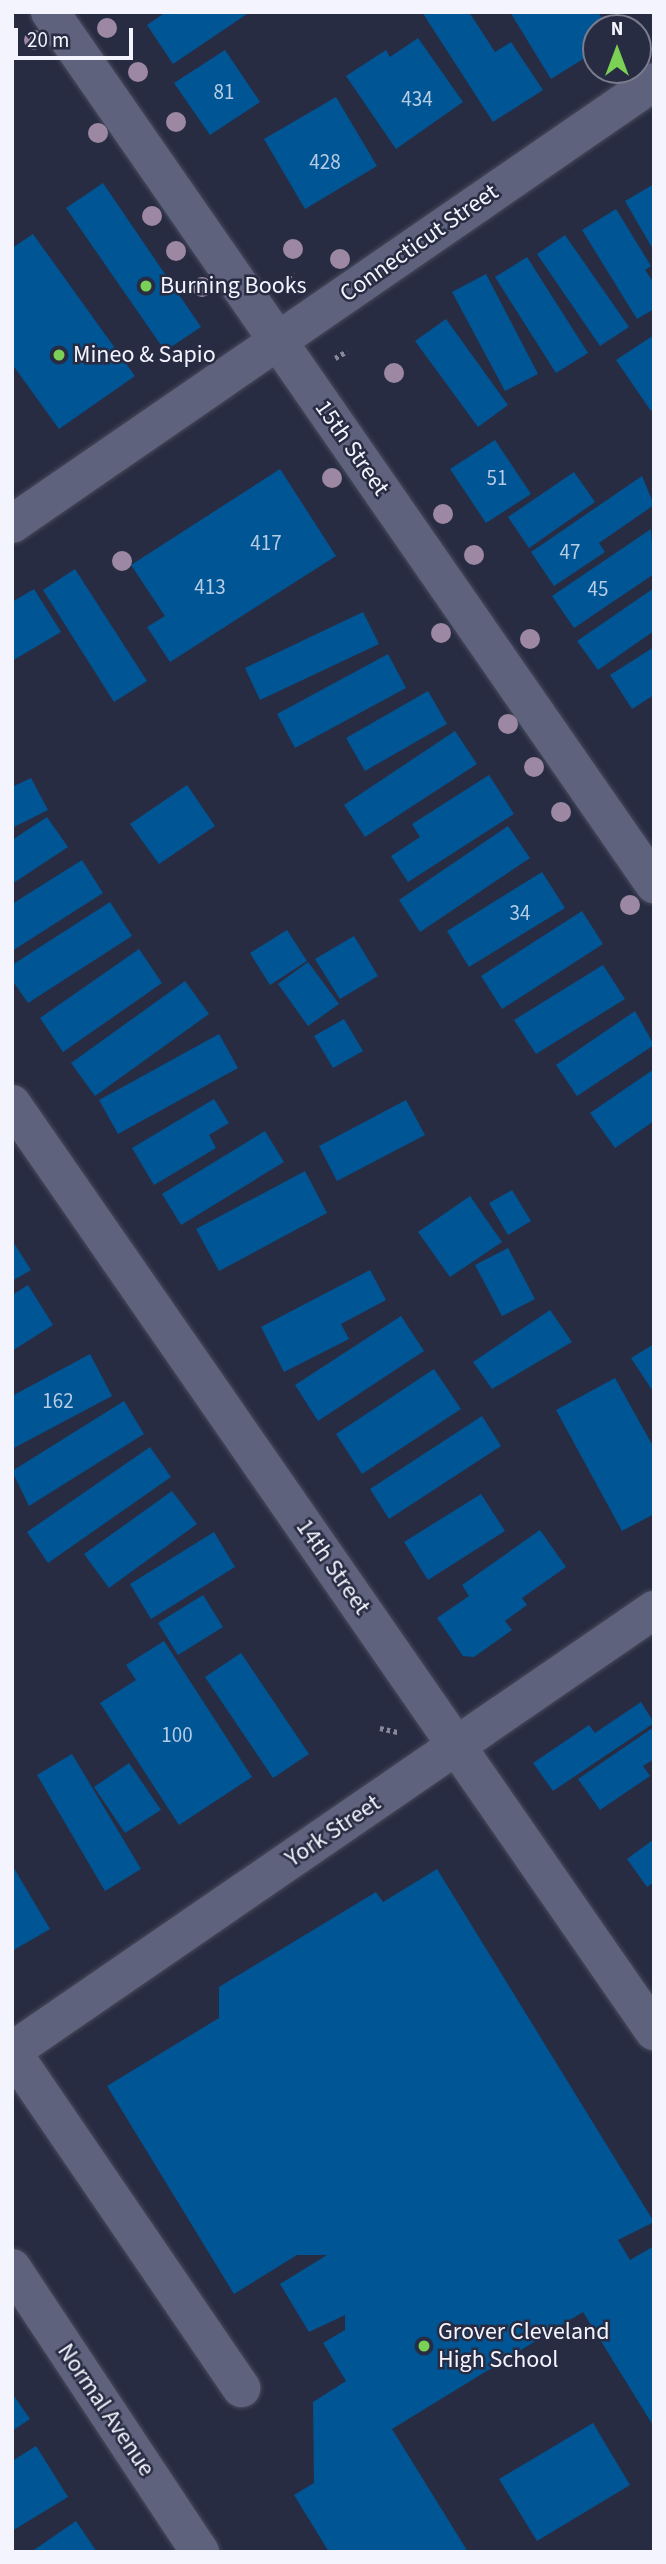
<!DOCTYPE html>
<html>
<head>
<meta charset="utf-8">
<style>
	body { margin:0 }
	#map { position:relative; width:666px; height:2564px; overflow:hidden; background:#282c42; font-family:"Source Sans 3",sans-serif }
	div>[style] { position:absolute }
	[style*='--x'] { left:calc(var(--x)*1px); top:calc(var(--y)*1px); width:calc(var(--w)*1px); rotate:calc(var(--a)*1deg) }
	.building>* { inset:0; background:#005594 }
	.path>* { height:4.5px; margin-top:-2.25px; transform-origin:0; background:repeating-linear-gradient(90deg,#87899a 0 3.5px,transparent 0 7px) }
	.roads { filter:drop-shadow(0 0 2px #474a5b) drop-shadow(0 0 2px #474a5b) }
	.minor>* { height:38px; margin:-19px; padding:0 19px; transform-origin:19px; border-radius:19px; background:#5e627c }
	.trees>* { width:20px; height:20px; margin:-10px; border-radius:50%; background:#9d88a3 }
	.dots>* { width:19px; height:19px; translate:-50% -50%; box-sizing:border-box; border:4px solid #282c42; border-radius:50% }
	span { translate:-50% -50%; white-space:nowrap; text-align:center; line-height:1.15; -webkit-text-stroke:5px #282c42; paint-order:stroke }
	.number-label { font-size:21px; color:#b6cce4 }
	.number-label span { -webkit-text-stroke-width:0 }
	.street-label { font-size:24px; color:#f3f4fe }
	.poi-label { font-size:24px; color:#f3f4fe }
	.left { translate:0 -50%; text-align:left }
	.frame { position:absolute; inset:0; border:14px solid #f3f4fe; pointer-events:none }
	.north { position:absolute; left:582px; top:14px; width:70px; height:70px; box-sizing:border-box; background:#282c42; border:2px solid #797c8d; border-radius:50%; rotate:0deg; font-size:19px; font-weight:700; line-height:28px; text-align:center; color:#f3f4fe }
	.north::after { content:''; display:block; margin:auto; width:24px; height:32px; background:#7ad156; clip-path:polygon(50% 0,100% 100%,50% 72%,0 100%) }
	.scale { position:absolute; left:14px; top:28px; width:119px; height:32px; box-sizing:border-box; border:4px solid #f3f4fe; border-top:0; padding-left:9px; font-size:21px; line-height:24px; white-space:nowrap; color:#f3f4fe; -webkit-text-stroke:5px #282c42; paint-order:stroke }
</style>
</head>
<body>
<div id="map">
	<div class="building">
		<i style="clip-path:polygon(166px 12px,250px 12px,173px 64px,147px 25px)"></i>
		<i style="clip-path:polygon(422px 12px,469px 12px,495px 52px,511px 42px,543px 90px,493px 122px)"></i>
		<i style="clip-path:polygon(510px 12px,598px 12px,608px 28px,596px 28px,596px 51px,551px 79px)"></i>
		<i style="clip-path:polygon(418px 38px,463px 102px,396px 149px,346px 76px,386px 50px,390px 57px)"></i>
		<i style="clip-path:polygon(225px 50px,260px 102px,210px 135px,174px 83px)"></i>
		<i style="clip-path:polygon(336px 97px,377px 166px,305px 209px,264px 139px)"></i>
		<i style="clip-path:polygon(103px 183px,201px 327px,165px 351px,66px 208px)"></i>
		<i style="clip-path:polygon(654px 184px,654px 251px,625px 201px)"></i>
		<i style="clip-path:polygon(616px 209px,651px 266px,645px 270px,654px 283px,654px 309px,637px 319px,582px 230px)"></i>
		<i style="clip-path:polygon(33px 234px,135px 376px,59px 429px,12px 364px,12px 248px)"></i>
		<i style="clip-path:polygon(565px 235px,629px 327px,600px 346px,537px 254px)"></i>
		<i style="clip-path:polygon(527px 257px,588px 353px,556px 373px,495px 277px)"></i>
		<i style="clip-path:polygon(486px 274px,538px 374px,505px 391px,452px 292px)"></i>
		<i style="clip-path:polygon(446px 319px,508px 405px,478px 427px,415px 341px)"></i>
		<i style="clip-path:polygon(654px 335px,654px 409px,651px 411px,616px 360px)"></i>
		<i style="clip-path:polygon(495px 440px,531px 494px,486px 523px,450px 469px)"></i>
		<i style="clip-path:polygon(280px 469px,336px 556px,170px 662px,147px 627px,165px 616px,131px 565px)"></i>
		<i style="clip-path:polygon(574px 472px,595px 502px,529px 548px,508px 517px)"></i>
		<i style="clip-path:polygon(642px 476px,654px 505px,599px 543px,605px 552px,554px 586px,531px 552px)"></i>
		<i style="clip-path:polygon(651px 529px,654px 574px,574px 628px,552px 596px)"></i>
		<i style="clip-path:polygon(75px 569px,147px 681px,114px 702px,43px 590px)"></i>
		<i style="clip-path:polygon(654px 588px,654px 631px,598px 670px,577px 641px)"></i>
		<i style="clip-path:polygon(34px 589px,61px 632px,12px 661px,12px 602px)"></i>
		<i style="clip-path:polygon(363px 612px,379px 644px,260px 700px,245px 668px)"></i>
		<i style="clip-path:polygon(654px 647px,654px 695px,632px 709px,610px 675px)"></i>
		<i style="clip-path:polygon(388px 654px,406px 688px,295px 748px,277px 714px)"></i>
		<i style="clip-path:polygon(428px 691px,447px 724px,365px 771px,346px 738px)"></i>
		<i style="clip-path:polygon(455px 731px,477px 764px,365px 837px,344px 805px)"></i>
		<i style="clip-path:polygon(489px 775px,514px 814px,408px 882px,391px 856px,420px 837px,412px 824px)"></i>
		<i style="clip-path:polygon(31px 778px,48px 810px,12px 828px,12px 787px)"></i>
		<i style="clip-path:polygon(187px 785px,215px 826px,159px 864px,130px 824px)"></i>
		<i style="clip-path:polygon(47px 817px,68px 847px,12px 884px,12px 840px)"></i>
		<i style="clip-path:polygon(508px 826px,530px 858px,420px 932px,399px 900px)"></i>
		<i style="clip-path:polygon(82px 860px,103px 893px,12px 951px,12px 904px)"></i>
		<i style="clip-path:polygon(542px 872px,565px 908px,469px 967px,447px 931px)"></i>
		<i style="clip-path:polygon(110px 902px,132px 936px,28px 1003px,12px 980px,12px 965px)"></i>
		<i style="clip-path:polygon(582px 911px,603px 944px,502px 1009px,481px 976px)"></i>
		<i style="clip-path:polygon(287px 930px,307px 961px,270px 985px,250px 953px)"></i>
		<i style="clip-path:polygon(354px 936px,378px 976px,340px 999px,315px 959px)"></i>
		<i style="clip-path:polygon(139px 949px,162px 983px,63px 1052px,40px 1018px)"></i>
		<i style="clip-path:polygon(308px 962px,339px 1004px,308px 1026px,278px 984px)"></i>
		<i style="clip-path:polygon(603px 965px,625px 999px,536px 1054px,514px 1020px)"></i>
		<i style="clip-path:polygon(185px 981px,209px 1014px,95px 1096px,71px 1063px)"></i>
		<i style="clip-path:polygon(635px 1011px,654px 1045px,577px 1096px,556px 1065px)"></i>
		<i style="clip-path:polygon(344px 1019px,363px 1051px,333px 1068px,314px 1036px)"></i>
		<i style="clip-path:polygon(219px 1034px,238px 1068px,118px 1134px,99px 1100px)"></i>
		<i style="clip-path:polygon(654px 1069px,654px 1121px,615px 1148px,590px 1113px)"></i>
		<i style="clip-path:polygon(214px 1099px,229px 1123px,209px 1135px,216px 1148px,154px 1185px,132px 1148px)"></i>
		<i style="clip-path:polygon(406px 1100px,425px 1135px,337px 1181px,319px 1146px)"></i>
		<i style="clip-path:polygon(265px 1131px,284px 1162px,181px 1225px,162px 1194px)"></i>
		<i style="clip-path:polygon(305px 1171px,327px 1213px,219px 1271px,196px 1229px)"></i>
		<i style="clip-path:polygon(512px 1190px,531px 1221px,508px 1235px,489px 1203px)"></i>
		<i style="clip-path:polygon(470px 1196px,502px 1242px,450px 1277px,418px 1232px)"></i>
		<i style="clip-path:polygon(12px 1240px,31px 1270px,12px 1281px)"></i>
		<i style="clip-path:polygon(508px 1248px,535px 1299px,502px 1316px,475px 1265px)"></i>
		<i style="clip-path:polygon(370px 1270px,386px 1300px,341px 1324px,349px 1339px,284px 1372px,261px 1327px)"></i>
		<i style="clip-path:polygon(28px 1285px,53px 1325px,12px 1351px,12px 1295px)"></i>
		<i style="clip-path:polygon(550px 1310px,572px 1342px,492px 1389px,473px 1362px)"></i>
		<i style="clip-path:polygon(401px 1316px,424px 1351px,318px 1421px,295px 1385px)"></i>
		<i style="clip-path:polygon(654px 1344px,654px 1393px,631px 1358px)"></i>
		<i style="clip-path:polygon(90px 1354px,112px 1396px,12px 1449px,12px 1396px)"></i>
		<i style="clip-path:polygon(434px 1369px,461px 1409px,362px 1474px,336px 1434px)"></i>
		<i style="clip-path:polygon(615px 1378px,654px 1448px,654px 1514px,622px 1531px,556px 1410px)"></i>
		<i style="clip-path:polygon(124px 1401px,144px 1434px,29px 1506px,12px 1471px)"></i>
		<i style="clip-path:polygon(482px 1416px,501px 1446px,389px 1519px,370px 1489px)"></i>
		<i style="clip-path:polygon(150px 1447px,171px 1477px,48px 1563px,27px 1532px)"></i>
		<i style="clip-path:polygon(172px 1491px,197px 1524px,109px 1588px,84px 1554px)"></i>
		<i style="clip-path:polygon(481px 1494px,505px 1531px,428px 1580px,404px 1542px)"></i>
		<i style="clip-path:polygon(540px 1530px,566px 1567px,522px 1598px,527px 1605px,505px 1621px,512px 1630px,474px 1657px,463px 1656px,437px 1618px,469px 1596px,462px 1585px)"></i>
		<i style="clip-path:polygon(214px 1532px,235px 1567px,151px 1619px,130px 1584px)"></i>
		<i style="clip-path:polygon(203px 1595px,223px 1627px,178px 1655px,158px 1623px)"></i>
		<i style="clip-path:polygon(164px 1641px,252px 1777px,179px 1825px,100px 1703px,136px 1680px,126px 1665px)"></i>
		<i style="clip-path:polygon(241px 1653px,309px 1754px,273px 1778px,205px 1677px)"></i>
		<i style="clip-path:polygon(641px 1702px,654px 1723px,553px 1791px,533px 1763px,589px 1725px,595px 1733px)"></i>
		<i style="clip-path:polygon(654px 1727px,654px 1759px,643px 1766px,650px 1776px,600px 1810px,578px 1779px)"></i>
		<i style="clip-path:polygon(72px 1754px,141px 1869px,105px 1891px,37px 1775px)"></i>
		<i style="clip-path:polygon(129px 1763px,161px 1810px,125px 1833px,94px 1787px)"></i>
		<i style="clip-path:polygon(654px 1839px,654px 1882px,647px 1887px,627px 1859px)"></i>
		<i style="clip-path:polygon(12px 1865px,50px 1929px,12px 1951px)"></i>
		<i style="clip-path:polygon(437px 1869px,654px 2222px,618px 2240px,630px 2260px,654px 2246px,654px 2427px,583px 2312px,392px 2429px,468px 2552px,329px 2552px,294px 2495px,314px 2483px,313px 2402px,346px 2381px,323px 2343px,345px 2330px,345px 2315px,309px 2332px,280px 2284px,327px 2255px,297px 2255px,234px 2294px,107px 2086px,219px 2018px,219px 1987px,376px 1892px,383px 1902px)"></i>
		<i style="clip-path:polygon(12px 2393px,30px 2419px,12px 2431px)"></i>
		<i style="clip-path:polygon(593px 2423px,630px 2485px,537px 2541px,499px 2479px)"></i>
		<i style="clip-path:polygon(36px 2446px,68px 2497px,12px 2531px,12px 2461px)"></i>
		<i style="clip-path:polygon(76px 2521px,97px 2552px,31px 2552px)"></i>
	</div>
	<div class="path">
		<i style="--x:284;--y:283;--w:14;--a:-51"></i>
		<i style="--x:335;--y:358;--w:14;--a:-30"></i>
		<i style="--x:380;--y:1728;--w:18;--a:13"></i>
	</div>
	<div class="roads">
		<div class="minor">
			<i style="--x:50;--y:12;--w:1061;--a:55.29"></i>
			<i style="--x:12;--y:524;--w:779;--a:-34.55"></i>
			<i style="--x:12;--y:1104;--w:1128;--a:55.3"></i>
			<i style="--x:12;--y:2051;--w:779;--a:-34.49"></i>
			<i style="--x:12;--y:2052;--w:407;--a:55.7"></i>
			<i style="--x:12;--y:2268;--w:341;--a:56.5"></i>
		</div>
	</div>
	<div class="trees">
		<i style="left:107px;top:28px"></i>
		<i style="left:34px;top:40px"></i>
		<i style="left:138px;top:72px"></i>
		<i style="left:176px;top:122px"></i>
		<i style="left:98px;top:133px"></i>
		<i style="left:152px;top:216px"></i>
		<i style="left:293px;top:249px"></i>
		<i style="left:176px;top:251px"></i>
		<i style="left:340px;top:259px"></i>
		<i style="left:202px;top:287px"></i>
		<i style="left:394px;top:373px"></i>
		<i style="left:332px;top:478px"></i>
		<i style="left:443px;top:514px"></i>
		<i style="left:474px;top:555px"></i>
		<i style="left:122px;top:561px"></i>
		<i style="left:441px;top:633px"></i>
		<i style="left:530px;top:639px"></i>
		<i style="left:508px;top:724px"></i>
		<i style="left:534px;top:767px"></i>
		<i style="left:561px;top:812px"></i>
		<i style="left:630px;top:905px"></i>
	</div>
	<div class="dots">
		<i style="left:146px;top:286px;background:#7ad156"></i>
		<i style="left:59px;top:355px;background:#7ad156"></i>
		<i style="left:424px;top:2346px;background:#7ad156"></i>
	</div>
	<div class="number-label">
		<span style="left:224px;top:92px">81</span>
		<span style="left:417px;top:99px">434</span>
		<span style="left:325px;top:162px">428</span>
		<span style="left:497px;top:478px">51</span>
		<span style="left:266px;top:543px">417</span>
		<span style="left:570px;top:552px">47</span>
		<span style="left:210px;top:587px">413</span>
		<span style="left:598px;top:589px">45</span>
		<span style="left:520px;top:913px">34</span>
		<span style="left:58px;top:1401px">162</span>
		<span style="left:177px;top:1735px">100</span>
	</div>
	<div class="street-label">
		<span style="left:419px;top:243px;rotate:-35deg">Connecticut Street</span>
		<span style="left:352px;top:448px;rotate:55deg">15th Street</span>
		<span style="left:333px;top:1567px;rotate:55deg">14th Street</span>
		<span style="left:333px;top:1831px;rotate:-34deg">York Street</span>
		<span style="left:106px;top:2410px;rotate:56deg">Normal Avenue</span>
	</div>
	<div class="poi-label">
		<span class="left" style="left:160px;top:286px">Burning Books</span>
		<span class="left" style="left:73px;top:355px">Mineo &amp; Sapio</span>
		<span class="left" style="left:438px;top:2346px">Grover Cleveland<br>High School</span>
	</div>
	<div class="frame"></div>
	<div class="north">N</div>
	<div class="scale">20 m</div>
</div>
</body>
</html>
